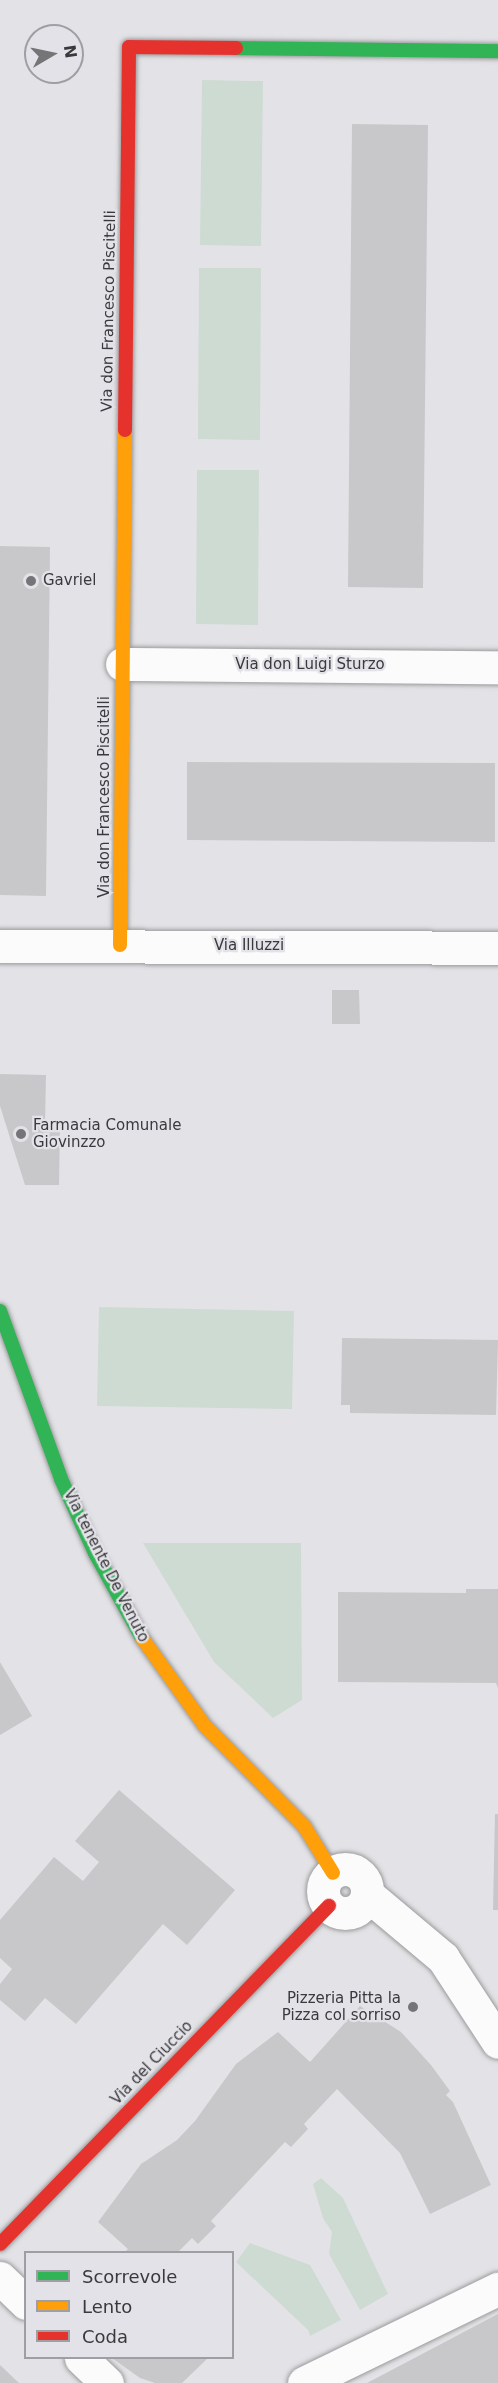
<!DOCTYPE html>
<html>
<head>
<meta charset="utf-8">
<style>
	body { margin:0 }
	#map { position:relative; width:498px; height:2383px; overflow:hidden; background:#e3e3e7; font-family:"DejaVu Sans",sans-serif }
	div>[style] { position:absolute }
	[style*='--x'] { left:calc(var(--x)*1px); top:calc(var(--y)*1px); width:calc(var(--w)*1px); rotate:calc(var(--a)*1deg) }
	.green>* { inset:0; background:#cedbd3 }
	.building>* { inset:0; background:#c8c8ca }
	.roads { filter:drop-shadow(0 0 2px #9b9b9d) drop-shadow(0 0 2px #9b9b9d) }
	.street>* { height:33px; margin:-16.5px; padding:0 16.5px; transform-origin:16.5px; border-radius:16.5px; background:#fbfbfb }
	.street>.ring { margin:-16.5px; padding:0; box-sizing:content-box; background:none; border:33px solid #fbfbfb; border-radius:50% }
	.fast>* { height:14px; margin:-7px; padding:0 7px; transform-origin:7px; border-radius:7px; background:#30b455 }
	.slow>* { height:14px; margin:-7px; padding:0 7px; transform-origin:7px; border-radius:7px; background:#ff9f0a }
	.jam>* { height:14px; margin:-7px; padding:0 7px; transform-origin:7px; border-radius:7px; background:#e5322d }
	.dots>* { width:16px; height:16px; translate:-50% -50%; box-sizing:border-box; border:3px solid #e2e2e8; border-radius:50% }
	span { translate:-50% -50%; white-space:nowrap; text-align:center; line-height:1.15; -webkit-text-stroke:4.5px #e2e2e8; paint-order:stroke }
	.street-label { font-size:15px; color:#3a3a3c }
	.poi-label { font-size:15px; color:#3a3a3c }
	.left { translate:0 -50%; text-align:left }
	.right { translate:-100% -50%; text-align:right }
	.legend { position:absolute; left:24px; top:2251px; width:210px; height:108px; box-sizing:border-box; background:#e2e2e8; border:2px solid #9f9fa3; margin:0; padding:8px 10px; list-style:none; font-size:18px; color:#3a3a3c }
	.legend li { display:flex; align-items:center; gap:12px; height:30px }
	.legend b { width:30px; border:2px solid #9f9fa3 }
	.north { position:absolute; left:24px; top:24px; width:60px; height:60px; box-sizing:border-box; background:#e2e2e8; border:2px solid #9f9fa3; border-radius:50%; rotate:81deg; font-size:16px; font-weight:700; line-height:24px; text-align:center; color:#3a3a3c }
	.north::after { content:''; display:block; margin:auto; width:21px; height:27px; background:#757578; clip-path:polygon(50% 0,100% 100%,50% 72%,0 100%) }
</style>
</head>
<body>
<div id="map">
	<div class="green">
		<i style="clip-path:polygon(202px 80px,263px 81px,261px 246px,200px 245px)"></i>
		<i style="clip-path:polygon(199px 268px,261px 268px,260px 440px,198px 439px)"></i>
		<i style="clip-path:polygon(197px 470px,259px 470px,258px 625px,196px 624px)"></i>
		<i style="clip-path:polygon(99px 1307px,294px 1311px,292px 1409px,97px 1406px)"></i>
		<i style="clip-path:polygon(143px 1543px,301px 1543px,302px 1700px,273px 1718px,214px 1662px)"></i>
		<i style="clip-path:polygon(321px 2178px,343px 2198px,388px 2294px,360px 2310px,329px 2254px,332px 2232px,323px 2218px,313px 2184px)"></i>
		<i style="clip-path:polygon(250px 2243px,310px 2265px,341px 2320px,310px 2336px,308px 2330px,236px 2262px)"></i>
	</div>
	<div class="building">
		<i style="clip-path:polygon(352px 124px,428px 125px,423px 588px,348px 587px)"></i>
		<i style="clip-path:polygon(0 546px,50px 547px,46px 896px,0 895px)"></i>
		<i style="clip-path:polygon(187px 762px,495px 763px,495px 842px,187px 840px)"></i>
		<i style="clip-path:polygon(332px 990px,359px 990px,360px 1024px,332px 1024px)"></i>
		<i style="clip-path:polygon(0 1074px,46px 1075px,45px 1127px,60px 1127px,59px 1185px,25px 1185px,0 1106px)"></i>
		<i style="clip-path:polygon(342px 1338px,498px 1340px,496px 1415px,350px 1413px,350px 1405px,341px 1405px)"></i>
		<i style="clip-path:polygon(466px 1589px,498px 1589px,498px 1688px,496px 1683px,338px 1682px,338px 1592px,466px 1593px)"></i>
		<i style="clip-path:polygon(0 1662px,32px 1716px,0 1735px)"></i>
		<i style="clip-path:polygon(119px 1790px,235px 1890px,187px 1945px,163px 1924px,76px 2024px,45px 1998px,25px 2021px,0 2000px,0 1984px,12px 1969px,0 1958px,0 1920px,54px 1857px,83px 1881px,99px 1862px,75px 1841px)"></i>
		<i style="clip-path:polygon(495px 1814px,498px 1814px,498px 1910px,493px 1910px)"></i>
		<i style="clip-path:polygon(360px 2006px,401px 2032px,431px 2065px,450px 2091px,446px 2095px,453px 2102px,491px 2185px,430px 2214px,400px 2153px,337px 2089px,304px 2124px,308px 2129px,291px 2147px,285px 2142px,211px 2221px,216px 2226px,198px 2244px,192px 2238px,178px 2252px,125px 2252px,128px 2249px,98px 2222px,141px 2164px,177px 2140px,195px 2121px,236px 2064px,278px 2032px,310px 2062px)"></i>
		<i style="clip-path:polygon(498px 2314px,498px 2383px,367px 2383px)"></i>
		<i style="clip-path:polygon(112px 2358px,208px 2358px,182px 2383px,155px 2383px,140px 2378px)"></i>
		<i style="clip-path:polygon(0 2365px,19px 2383px,0 2383px)"></i>
	</div>
	<div class="roads">
		<div class="street">
			<i style="--x:122;--y:664;--w:376;--a:0.5"></i>
			<i style="--x:0;--y:946;--w:498;--a:0.2"></i>
			<i class="ring" style="left:323px;top:1869px;width:11px;height:11px"></i>
			<i style="--x:368;--y:1895;--w:98;--a:40"></i>
			<i style="--x:443;--y:1958;--w:100;--a:56.8"></i>
			<i style="--x:0;--y:2278;--w:36;--a:44"></i>
			<i style="--x:81;--y:2358;--w:36;--a:44"></i>
			<i style="--x:304;--y:2383;--w:216;--a:-25.9"></i>
		</div>
		<div class="fast">
			<i style="--x:236;--y:48;--w:262;--a:0.7"></i>
			<i style="--x:0;--y:1311;--w:179;--a:70"></i>
			<i style="--x:61;--y:1479;--w:81;--a:65.3"></i>
			<i style="--x:95;--y:1553;--w:97;--a:61.1"></i>
		</div>
		<div class="slow">
			<i style="--x:120;--y:945;--w:515;--a:-89.44"></i>
			<i style="--x:142;--y:1638;--w:108;--a:54.4"></i>
			<i style="--x:205;--y:1726;--w:141;--a:45.3"></i>
			<i style="--x:304;--y:1826;--w:55;--a:58.3"></i>
		</div>
		<div class="jam">
			<i style="--x:125;--y:430;--w:383;--a:-89.4"></i>
			<i style="--x:129;--y:47;--w:107;--a:0.5"></i>
			<i style="--x:0;--y:2244;--w:472;--a:-45.8"></i>
		</div>
	</div>
	<div class="dots">
		<i style="left:31px;top:581px;background:#757578"></i>
		<i style="left:21px;top:1134px;background:#757578"></i>
		<i style="left:413px;top:2007px;background:#757578"></i>
	</div>
	<div class="street-label">
		<span style="left:109px;top:311px;rotate:-89deg">Via don Francesco Piscitelli</span>
		<span style="left:310px;top:665px">Via don Luigi Sturzo</span>
		<span style="left:105px;top:797px;rotate:-90deg">Via don Francesco Piscitelli</span>
		<span style="left:249px;top:946px">Via Illuzzi</span>
		<span style="left:106px;top:1566px;rotate:63deg">Via tenente De Venuto</span>
		<span style="left:152px;top:2063px;rotate:-46deg">Via del Ciuccio</span>
	</div>
	<div class="poi-label">
		<span class="left" style="left:43px;top:581px">Gavriel</span>
		<span class="left" style="left:33px;top:1134px">Farmacia Comunale<br>Giovinzzo</span>
		<span class="right" style="left:401px;top:2007px">Pizzeria Pitta la<br>Pizza col sorriso</span>
	</div>
	<ul class="legend">
	<li><b style="height:8px;background:#30b455"></b>Scorrevole</li>
	<li><b style="height:8px;background:#ff9f0a"></b>Lento</li>
	<li><b style="height:8px;background:#e5322d"></b>Coda</li>
	</ul>
	<div class="north">N</div>
</div>
</body>
</html>
